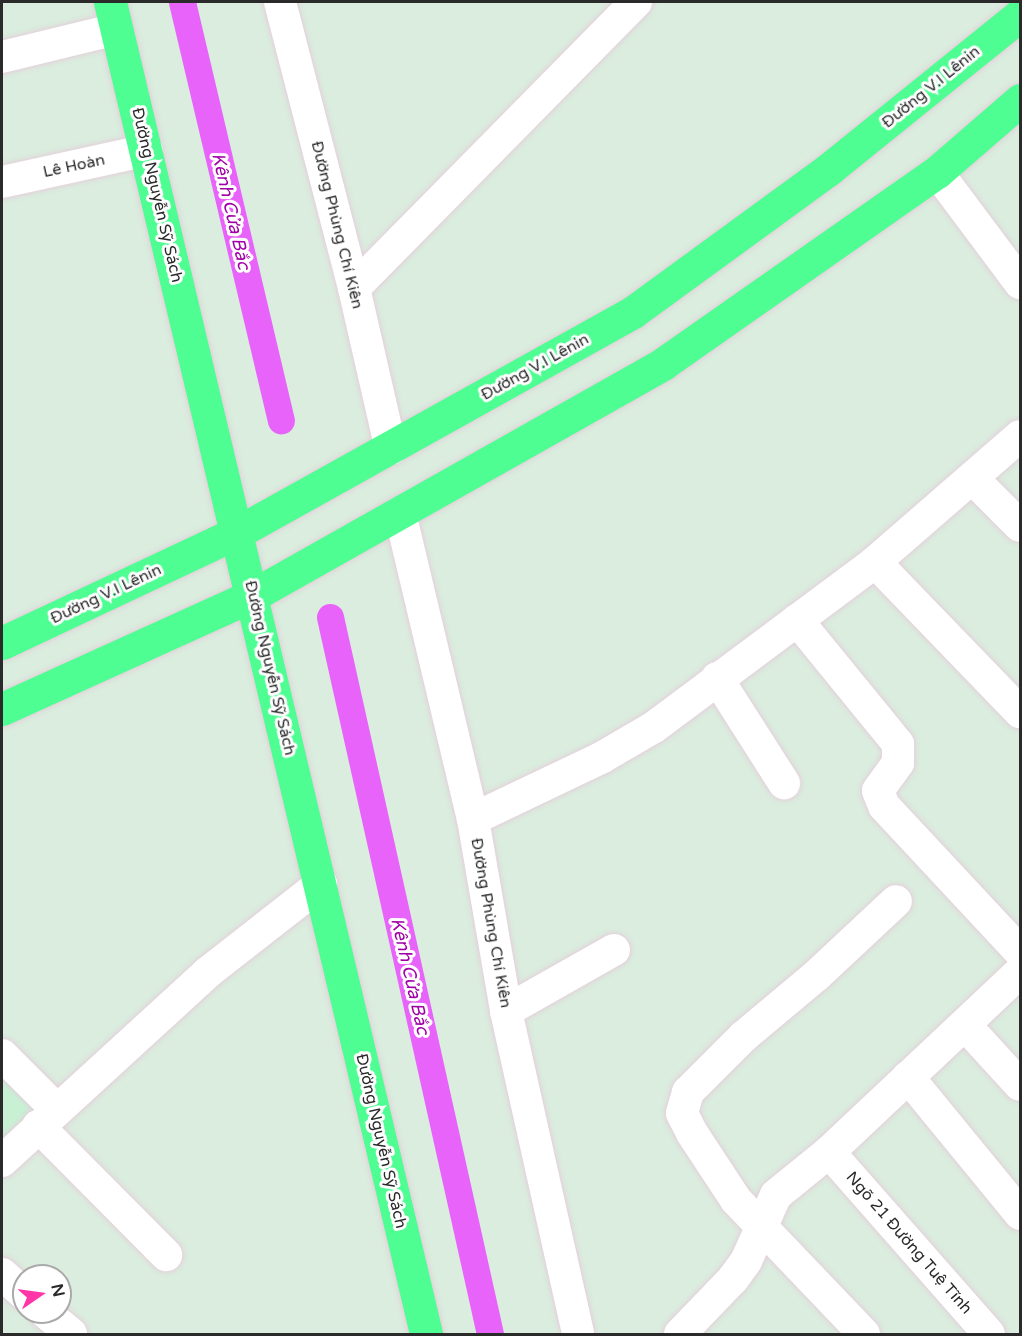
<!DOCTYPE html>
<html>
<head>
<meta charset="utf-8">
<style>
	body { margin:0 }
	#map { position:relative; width:1022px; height:1336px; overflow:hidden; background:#daedde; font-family:"Varela Round",sans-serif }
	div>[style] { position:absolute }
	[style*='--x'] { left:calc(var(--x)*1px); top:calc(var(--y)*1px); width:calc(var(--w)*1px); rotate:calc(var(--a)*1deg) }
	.education>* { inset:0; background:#c8f1d4 }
	.canal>* { height:27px; margin:-13.5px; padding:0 13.5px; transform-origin:13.5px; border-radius:13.5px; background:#e863fa }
	.roads { filter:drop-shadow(0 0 2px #e4cfdb) drop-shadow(0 0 2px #e4cfdb) }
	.minor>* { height:32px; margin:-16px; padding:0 16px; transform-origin:16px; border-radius:16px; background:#fff }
	.major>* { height:33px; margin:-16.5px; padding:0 16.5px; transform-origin:16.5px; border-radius:16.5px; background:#4ffe92 }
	span { translate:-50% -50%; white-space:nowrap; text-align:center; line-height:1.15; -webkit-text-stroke:6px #fff; paint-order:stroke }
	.street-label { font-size:16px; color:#2a2a2a }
	.water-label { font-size:18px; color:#a001a7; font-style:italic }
	.frame { position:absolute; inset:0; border:3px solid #2a2a2a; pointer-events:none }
	.north { position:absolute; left:12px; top:1264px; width:60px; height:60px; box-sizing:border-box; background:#fff; border:2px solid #aaa; border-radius:50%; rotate:77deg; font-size:16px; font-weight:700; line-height:24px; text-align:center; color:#2a2a2a }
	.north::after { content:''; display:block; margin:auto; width:21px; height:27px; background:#ff35a8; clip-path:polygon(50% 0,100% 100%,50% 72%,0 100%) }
</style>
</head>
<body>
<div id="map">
	<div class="education">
		<i style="clip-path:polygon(2px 1067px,41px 1107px,2px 1145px)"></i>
	</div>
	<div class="canal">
		<i style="--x:182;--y:2;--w:430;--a:76.7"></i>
		<i style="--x:330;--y:617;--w:735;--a:77.42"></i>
	</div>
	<div class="roads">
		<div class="minor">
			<i style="--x:280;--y:2;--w:295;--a:75.5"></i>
			<i style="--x:354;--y:288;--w:165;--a:77.1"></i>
			<i style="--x:2;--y:57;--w:118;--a:-13.7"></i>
			<i style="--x:937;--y:172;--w:139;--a:53.2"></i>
			<i style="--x:2;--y:182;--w:148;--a:-12.4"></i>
			<i style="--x:354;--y:288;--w:402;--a:-45.4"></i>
			<i style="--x:973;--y:479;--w:66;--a:45"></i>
			<i style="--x:400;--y:513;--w:315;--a:76.6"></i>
			<i style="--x:473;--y:819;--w:195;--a:80.2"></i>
			<i style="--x:506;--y:1011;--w:331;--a:77.4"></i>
			<i style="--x:875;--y:562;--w:209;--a:46"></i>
			<i style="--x:797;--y:620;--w:160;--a:50.8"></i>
			<i style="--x:898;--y:744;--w:19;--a:90"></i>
			<i style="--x:898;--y:763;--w:34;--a:126"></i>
			<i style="--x:878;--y:791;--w:16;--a:68"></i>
			<i style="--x:884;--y:806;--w:200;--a:47"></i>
			<i style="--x:717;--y:678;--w:125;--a:57.5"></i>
			<i style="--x:473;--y:819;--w:142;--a:-25.5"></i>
			<i style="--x:601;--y:758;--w:61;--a:-30.3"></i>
			<i style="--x:654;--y:727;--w:276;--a:-36.7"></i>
			<i style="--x:875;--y:562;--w:192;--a:-41"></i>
			<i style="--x:506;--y:1011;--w:124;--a:-29.5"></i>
			<i style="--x:965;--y:1025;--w:81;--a:47.5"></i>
			<i style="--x:2;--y:1055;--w:76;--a:45"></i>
			<i style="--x:908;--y:1077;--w:177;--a:50.7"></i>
			<i style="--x:38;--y:1126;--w:182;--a:45.2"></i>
			<i style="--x:829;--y:1152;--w:242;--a:48.7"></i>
			<i style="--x:2;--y:1161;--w:278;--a:-42.5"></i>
			<i style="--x:207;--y:973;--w:145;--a:-38"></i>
			<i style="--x:2;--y:1274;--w:30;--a:42"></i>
			<i style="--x:45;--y:1312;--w:34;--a:40"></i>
			<i style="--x:680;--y:1334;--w:76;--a:-46.1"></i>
			<i style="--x:733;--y:1279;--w:22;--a:-54"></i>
			<i style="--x:746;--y:1261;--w:72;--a:-65.6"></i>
			<i style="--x:776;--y:1195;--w:68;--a:-39.1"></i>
			<i style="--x:829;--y:1152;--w:262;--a:-43.3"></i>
			<i style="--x:864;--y:1334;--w:185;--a:-133.7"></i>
			<i style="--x:736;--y:1200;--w:80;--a:-123.3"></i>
			<i style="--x:692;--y:1133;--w:22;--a:-117"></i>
			<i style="--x:682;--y:1113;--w:22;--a:-74"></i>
			<i style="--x:688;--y:1092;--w:78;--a:-45"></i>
			<i style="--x:743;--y:1037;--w:97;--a:-40"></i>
			<i style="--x:817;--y:975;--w:108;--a:-43.1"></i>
		</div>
		<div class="major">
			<i style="--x:110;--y:2;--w:1369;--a:76.65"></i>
			<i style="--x:2;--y:643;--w:261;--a:-25.2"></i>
			<i style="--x:238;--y:532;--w:452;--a:-29.1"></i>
			<i style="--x:633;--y:312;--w:243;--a:-36.1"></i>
			<i style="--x:829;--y:169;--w:245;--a:-38.9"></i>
			<i style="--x:2;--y:709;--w:276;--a:-24.4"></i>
			<i style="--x:253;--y:595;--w:472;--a:-29.4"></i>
			<i style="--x:664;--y:363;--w:333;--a:-35"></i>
			<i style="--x:937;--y:172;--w:110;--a:-40.9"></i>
		</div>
	</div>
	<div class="street-label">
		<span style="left:931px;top:87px;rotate:-39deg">Đường V.I Lênin</span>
		<span style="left:74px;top:166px;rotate:-12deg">Lê Hoàn</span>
		<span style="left:157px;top:195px;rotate:77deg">Đường Nguyễn Sỹ Sách</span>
		<span style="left:337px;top:225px;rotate:76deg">Đường Phùng Chí Kiên</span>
		<span style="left:535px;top:367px;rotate:-29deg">Đường V.I Lênin</span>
		<span style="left:106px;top:594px;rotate:-25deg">Đường V.I Lênin</span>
		<span style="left:270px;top:668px;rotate:77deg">Đường Nguyễn Sỹ Sách</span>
		<span style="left:491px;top:923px;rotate:80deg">Đường Phùng Chí Kiên</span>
		<span style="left:381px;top:1141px;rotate:77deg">Đường Nguyễn Sỹ Sách</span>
		<span style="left:909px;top:1243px;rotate:49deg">Ngõ 21 Đường Tuệ Tĩnh</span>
	</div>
	<div class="water-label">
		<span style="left:231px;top:211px;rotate:77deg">Kênh Cửa Bắc</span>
		<span style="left:410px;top:976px;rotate:77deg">Kênh Cửa Bắc</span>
	</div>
	<div class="frame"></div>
	<div class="north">N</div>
</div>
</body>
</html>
